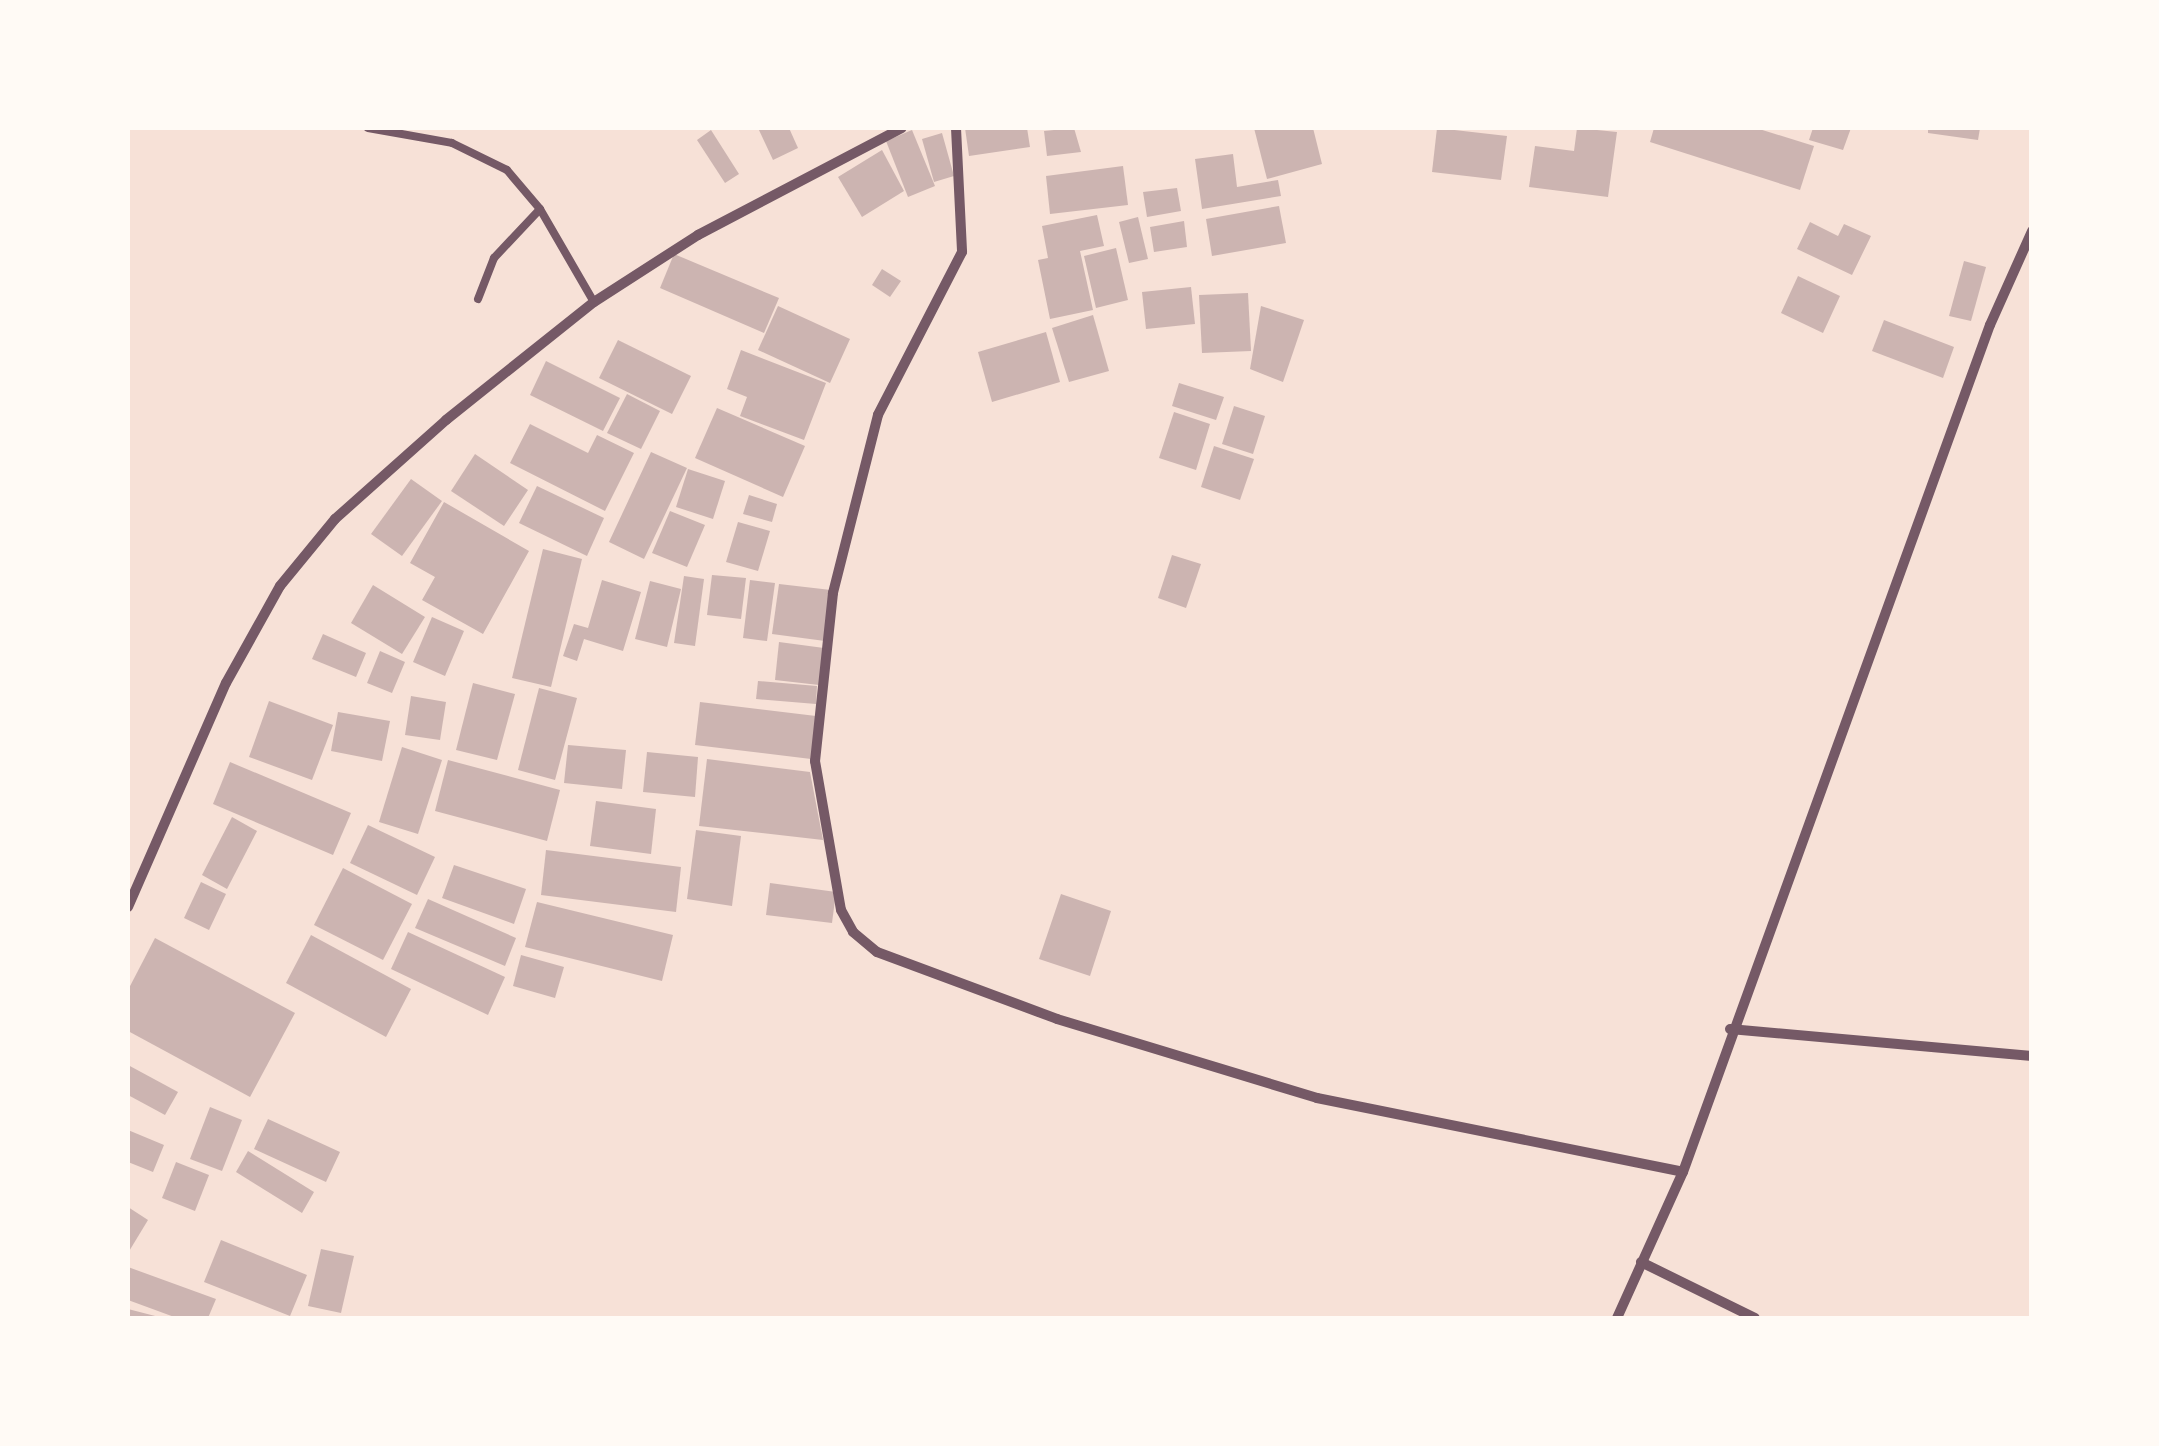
<!DOCTYPE html>
<html>
<head>
<meta charset="utf-8">
<style>
	body { margin:0 }
	#map { position:relative; width:2159px; height:1446px; overflow:hidden; background:#f7e1d7; font-family:"Exo 2",sans-serif }
	div>[style] { position:absolute }
	[style*='--x'] { left:calc(var(--x)*1px); top:calc(var(--y)*1px); width:calc(var(--w)*1px); rotate:calc(var(--a)*1deg) }
	.building>* { inset:0; background:#ccb4b1 }
	.service>* { height:8px; margin:-4px; padding:0 4px; transform-origin:4px; border-radius:4px; background:#755966 }
	.minor>* { height:10px; margin:-5px; padding:0 5px; transform-origin:5px; border-radius:5px; background:#755966 }
	span { translate:-50% -50%; white-space:nowrap; text-align:center; line-height:1.15; -webkit-text-stroke:10px #fffaf5; paint-order:stroke }
	.frame { position:absolute; inset:0; border:130px solid #fffaf5; pointer-events:none }
</style>
</head>
<body>
<div id="map">
	<div class="building">
		<i style="clip-path:polygon(758px 128px,789px 128px,798px 148px,773px 160px)"></i>
		<i style="clip-path:polygon(965px 128px,1027px 128px,1030px 147px,969px 156px)"></i>
		<i style="clip-path:polygon(1074px 128px,1081px 152px,1047px 156px,1044px 131px)"></i>
		<i style="clip-path:polygon(1254px 128px,1313px 128px,1322px 164px,1267px 179px)"></i>
		<i style="clip-path:polygon(1437px 128px,1507px 136px,1501px 180px,1432px 172px)"></i>
		<i style="clip-path:polygon(1577px 128px,1617px 132px,1608px 197px,1529px 187px,1535px 146px,1574px 151px)"></i>
		<i style="clip-path:polygon(1654px 128px,1756px 128px,1814px 146px,1800px 190px,1650px 142px)"></i>
		<i style="clip-path:polygon(1813px 128px,1851px 128px,1843px 150px,1809px 140px)"></i>
		<i style="clip-path:polygon(1928px 128px,1980px 128px,1978px 140px,1928px 133px)"></i>
		<i style="clip-path:polygon(711px 130px,739px 174px,725px 183px,697px 140px)"></i>
		<i style="clip-path:polygon(912px 130px,935px 186px,908px 197px,886px 141px)"></i>
		<i style="clip-path:polygon(942px 133px,954px 176px,934px 182px,922px 139px)"></i>
		<i style="clip-path:polygon(882px 150px,904px 191px,862px 217px,838px 177px)"></i>
		<i style="clip-path:polygon(1233px 154px,1237px 187px,1278px 180px,1281px 196px,1202px 209px,1195px 159px)"></i>
		<i style="clip-path:polygon(1123px 166px,1128px 205px,1050px 214px,1046px 176px)"></i>
		<i style="clip-path:polygon(1177px 188px,1181px 211px,1147px 217px,1143px 192px)"></i>
		<i style="clip-path:polygon(1279px 206px,1286px 243px,1212px 256px,1206px 219px)"></i>
		<i style="clip-path:polygon(1097px 215px,1104px 246px,1080px 251px,1093px 310px,1050px 319px,1038px 260px,1048px 258px,1042px 226px)"></i>
		<i style="clip-path:polygon(1138px 217px,1148px 259px,1129px 263px,1119px 222px)"></i>
		<i style="clip-path:polygon(1184px 221px,1187px 247px,1154px 252px,1150px 227px)"></i>
		<i style="clip-path:polygon(1810px 222px,1838px 236px,1844px 224px,1871px 236px,1852px 275px,1797px 249px)"></i>
		<i style="clip-path:polygon(1116px 248px,1128px 300px,1096px 308px,1084px 256px)"></i>
		<i style="clip-path:polygon(674px 254px,779px 298px,764px 333px,660px 288px)"></i>
		<i style="clip-path:polygon(1964px 261px,1986px 267px,1971px 321px,1949px 316px)"></i>
		<i style="clip-path:polygon(882px 269px,901px 281px,890px 297px,872px 285px)"></i>
		<i style="clip-path:polygon(1798px 276px,1840px 296px,1823px 333px,1781px 313px)"></i>
		<i style="clip-path:polygon(1191px 287px,1195px 324px,1146px 329px,1142px 292px)"></i>
		<i style="clip-path:polygon(1248px 293px,1251px 351px,1202px 353px,1199px 295px)"></i>
		<i style="clip-path:polygon(778px 306px,850px 339px,830px 383px,758px 350px)"></i>
		<i style="clip-path:polygon(1261px 306px,1304px 320px,1283px 382px,1250px 369px)"></i>
		<i style="clip-path:polygon(1093px 315px,1109px 371px,1069px 382px,1052px 328px)"></i>
		<i style="clip-path:polygon(1884px 320px,1954px 347px,1943px 378px,1872px 351px)"></i>
		<i style="clip-path:polygon(1046px 332px,1060px 382px,992px 402px,978px 352px)"></i>
		<i style="clip-path:polygon(618px 340px,691px 376px,672px 414px,599px 378px)"></i>
		<i style="clip-path:polygon(741px 350px,826px 383px,804px 440px,740px 416px,747px 397px,727px 389px)"></i>
		<i style="clip-path:polygon(546px 361px,620px 398px,603px 431px,530px 395px)"></i>
		<i style="clip-path:polygon(1179px 383px,1224px 397px,1216px 420px,1172px 406px)"></i>
		<i style="clip-path:polygon(627px 394px,660px 411px,641px 449px,607px 433px)"></i>
		<i style="clip-path:polygon(1234px 406px,1265px 416px,1253px 454px,1222px 444px)"></i>
		<i style="clip-path:polygon(717px 408px,805px 446px,783px 497px,695px 458px)"></i>
		<i style="clip-path:polygon(1174px 412px,1210px 424px,1196px 470px,1159px 458px)"></i>
		<i style="clip-path:polygon(530px 424px,588px 453px,597px 435px,634px 453px,605px 511px,510px 463px)"></i>
		<i style="clip-path:polygon(1214px 446px,1254px 459px,1240px 500px,1201px 487px)"></i>
		<i style="clip-path:polygon(651px 452px,687px 468px,644px 559px,609px 542px)"></i>
		<i style="clip-path:polygon(475px 454px,528px 490px,504px 526px,451px 491px)"></i>
		<i style="clip-path:polygon(688px 469px,725px 481px,713px 519px,676px 507px)"></i>
		<i style="clip-path:polygon(411px 479px,442px 501px,402px 556px,371px 534px)"></i>
		<i style="clip-path:polygon(537px 486px,604px 518px,587px 556px,519px 523px)"></i>
		<i style="clip-path:polygon(749px 495px,777px 504px,772px 522px,743px 514px)"></i>
		<i style="clip-path:polygon(444px 502px,529px 551px,483px 634px,422px 600px,435px 577px,410px 563px)"></i>
		<i style="clip-path:polygon(670px 511px,705px 525px,687px 567px,652px 553px)"></i>
		<i style="clip-path:polygon(738px 522px,770px 531px,758px 571px,726px 562px)"></i>
		<i style="clip-path:polygon(543px 549px,582px 559px,551px 687px,512px 678px)"></i>
		<i style="clip-path:polygon(1172px 555px,1201px 564px,1186px 608px,1158px 598px)"></i>
		<i style="clip-path:polygon(712px 575px,746px 578px,741px 619px,707px 615px)"></i>
		<i style="clip-path:polygon(684px 576px,704px 579px,695px 646px,674px 643px)"></i>
		<i style="clip-path:polygon(602px 580px,641px 592px,623px 651px,584px 639px,577px 661px,563px 656px,574px 624px,588px 628px)"></i>
		<i style="clip-path:polygon(750px 580px,775px 583px,767px 641px,743px 638px)"></i>
		<i style="clip-path:polygon(650px 581px,681px 589px,667px 647px,635px 639px)"></i>
		<i style="clip-path:polygon(779px 584px,831px 590px,825px 641px,772px 634px)"></i>
		<i style="clip-path:polygon(373px 585px,425px 617px,402px 654px,351px 623px)"></i>
		<i style="clip-path:polygon(432px 617px,464px 631px,445px 676px,413px 662px)"></i>
		<i style="clip-path:polygon(323px 634px,366px 653px,356px 677px,312px 659px)"></i>
		<i style="clip-path:polygon(779px 642px,824px 648px,819px 685px,775px 680px)"></i>
		<i style="clip-path:polygon(380px 651px,405px 662px,392px 693px,367px 683px)"></i>
		<i style="clip-path:polygon(758px 681px,817px 686px,816px 704px,756px 699px)"></i>
		<i style="clip-path:polygon(473px 683px,515px 694px,497px 760px,456px 750px)"></i>
		<i style="clip-path:polygon(539px 688px,577px 698px,555px 780px,518px 770px)"></i>
		<i style="clip-path:polygon(411px 696px,446px 702px,440px 740px,405px 735px)"></i>
		<i style="clip-path:polygon(269px 701px,333px 725px,312px 780px,249px 757px)"></i>
		<i style="clip-path:polygon(700px 702px,816px 716px,811px 759px,695px 745px)"></i>
		<i style="clip-path:polygon(338px 712px,390px 721px,382px 761px,331px 751px)"></i>
		<i style="clip-path:polygon(568px 745px,626px 750px,622px 789px,564px 783px)"></i>
		<i style="clip-path:polygon(402px 747px,442px 760px,418px 834px,379px 822px)"></i>
		<i style="clip-path:polygon(647px 752px,698px 757px,695px 797px,643px 792px)"></i>
		<i style="clip-path:polygon(707px 759px,810px 772px,823px 840px,699px 826px)"></i>
		<i style="clip-path:polygon(448px 760px,560px 790px,547px 841px,435px 811px)"></i>
		<i style="clip-path:polygon(230px 762px,351px 813px,333px 855px,213px 804px)"></i>
		<i style="clip-path:polygon(596px 801px,656px 809px,651px 854px,590px 846px)"></i>
		<i style="clip-path:polygon(232px 817px,257px 831px,227px 889px,202px 875px)"></i>
		<i style="clip-path:polygon(368px 825px,435px 857px,417px 895px,350px 863px)"></i>
		<i style="clip-path:polygon(696px 830px,741px 836px,732px 906px,687px 899px)"></i>
		<i style="clip-path:polygon(546px 850px,681px 867px,676px 912px,541px 895px)"></i>
		<i style="clip-path:polygon(454px 865px,526px 889px,514px 924px,442px 898px)"></i>
		<i style="clip-path:polygon(343px 868px,412px 904px,383px 960px,314px 925px)"></i>
		<i style="clip-path:polygon(201px 882px,226px 894px,209px 930px,184px 918px)"></i>
		<i style="clip-path:polygon(770px 883px,836px 892px,832px 923px,766px 915px)"></i>
		<i style="clip-path:polygon(1061px 894px,1111px 911px,1090px 976px,1039px 959px)"></i>
		<i style="clip-path:polygon(428px 899px,516px 938px,505px 966px,415px 928px)"></i>
		<i style="clip-path:polygon(537px 902px,673px 935px,662px 981px,525px 947px)"></i>
		<i style="clip-path:polygon(408px 932px,505px 977px,488px 1015px,391px 969px)"></i>
		<i style="clip-path:polygon(311px 935px,411px 989px,386px 1037px,286px 983px)"></i>
		<i style="clip-path:polygon(155px 938px,295px 1013px,250px 1097px,128px 1031px,128px 990px)"></i>
		<i style="clip-path:polygon(521px 955px,564px 967px,555px 998px,513px 986px)"></i>
		<i style="clip-path:polygon(128px 1065px,178px 1092px,165px 1115px,128px 1095px)"></i>
		<i style="clip-path:polygon(210px 1107px,242px 1120px,222px 1171px,190px 1159px)"></i>
		<i style="clip-path:polygon(268px 1119px,340px 1152px,326px 1182px,254px 1149px)"></i>
		<i style="clip-path:polygon(128px 1130px,164px 1145px,153px 1172px,128px 1162px)"></i>
		<i style="clip-path:polygon(248px 1151px,314px 1192px,302px 1213px,236px 1172px)"></i>
		<i style="clip-path:polygon(176px 1162px,209px 1175px,195px 1211px,162px 1198px)"></i>
		<i style="clip-path:polygon(128px 1207px,148px 1220px,128px 1253px)"></i>
		<i style="clip-path:polygon(221px 1240px,307px 1275px,290px 1316px,204px 1282px)"></i>
		<i style="clip-path:polygon(321px 1249px,354px 1256px,341px 1313px,308px 1306px)"></i>
		<i style="clip-path:polygon(128px 1267px,216px 1299px,208px 1318px,177px 1318px,128px 1300px)"></i>
		<i style="clip-path:polygon(128px 1309px,159px 1317px,159px 1318px,128px 1318px)"></i>
	</div>
	<div class="service">
		<i style="--x:368;--y:128;--w:85;--a:10.1"></i>
		<i style="--x:452;--y:143;--w:61;--a:26.1"></i>
		<i style="--x:507;--y:170;--w:51;--a:49.8"></i>
		<i style="--x:540;--y:209;--w:108;--a:59.9"></i>
		<i style="--x:478;--y:299;--w:44;--a:-68.7"></i>
		<i style="--x:494;--y:258;--w:67;--a:-46.8"></i>
	</div>
	<div class="minor">
		<i style="--x:956;--y:128;--w:124;--a:87.2"></i>
		<i style="--x:962;--y:252;--w:183;--a:117.3"></i>
		<i style="--x:878;--y:415;--w:184;--a:104.2"></i>
		<i style="--x:833;--y:593;--w:169;--a:96.1"></i>
		<i style="--x:815;--y:761;--w:151;--a:80.1"></i>
		<i style="--x:841;--y:910;--w:25;--a:61"></i>
		<i style="--x:853;--y:932;--w:31;--a:40"></i>
		<i style="--x:877;--y:952;--w:192;--a:20.4"></i>
		<i style="--x:1057;--y:1019;--w:272;--a:16.9"></i>
		<i style="--x:1317;--y:1098;--w:373;--a:11.4"></i>
		<i style="--x:128;--y:907;--w:244;--a:-66.4"></i>
		<i style="--x:226;--y:683;--w:111;--a:-60.9"></i>
		<i style="--x:280;--y:586;--w:87;--a:-50.6"></i>
		<i style="--x:335;--y:519;--w:149;--a:-41.7"></i>
		<i style="--x:446;--y:420;--w:189;--a:-38.6"></i>
		<i style="--x:594;--y:302;--w:124;--a:-32.8"></i>
		<i style="--x:698;--y:235;--w:230;--a:-27.7"></i>
		<i style="--x:1730;--y:1029;--w:303;--a:5.1"></i>
		<i style="--x:1641;--y:1262;--w:127;--a:26.2"></i>
		<i style="--x:1617;--y:1318;--w:160;--a:-65.7"></i>
		<i style="--x:1683;--y:1172;--w:901;--a:-70.08"></i>
		<i style="--x:1990;--y:325;--w:103;--a:-65.9"></i>
	</div>
	<div class="frame"></div>
</div>
</body>
</html>
